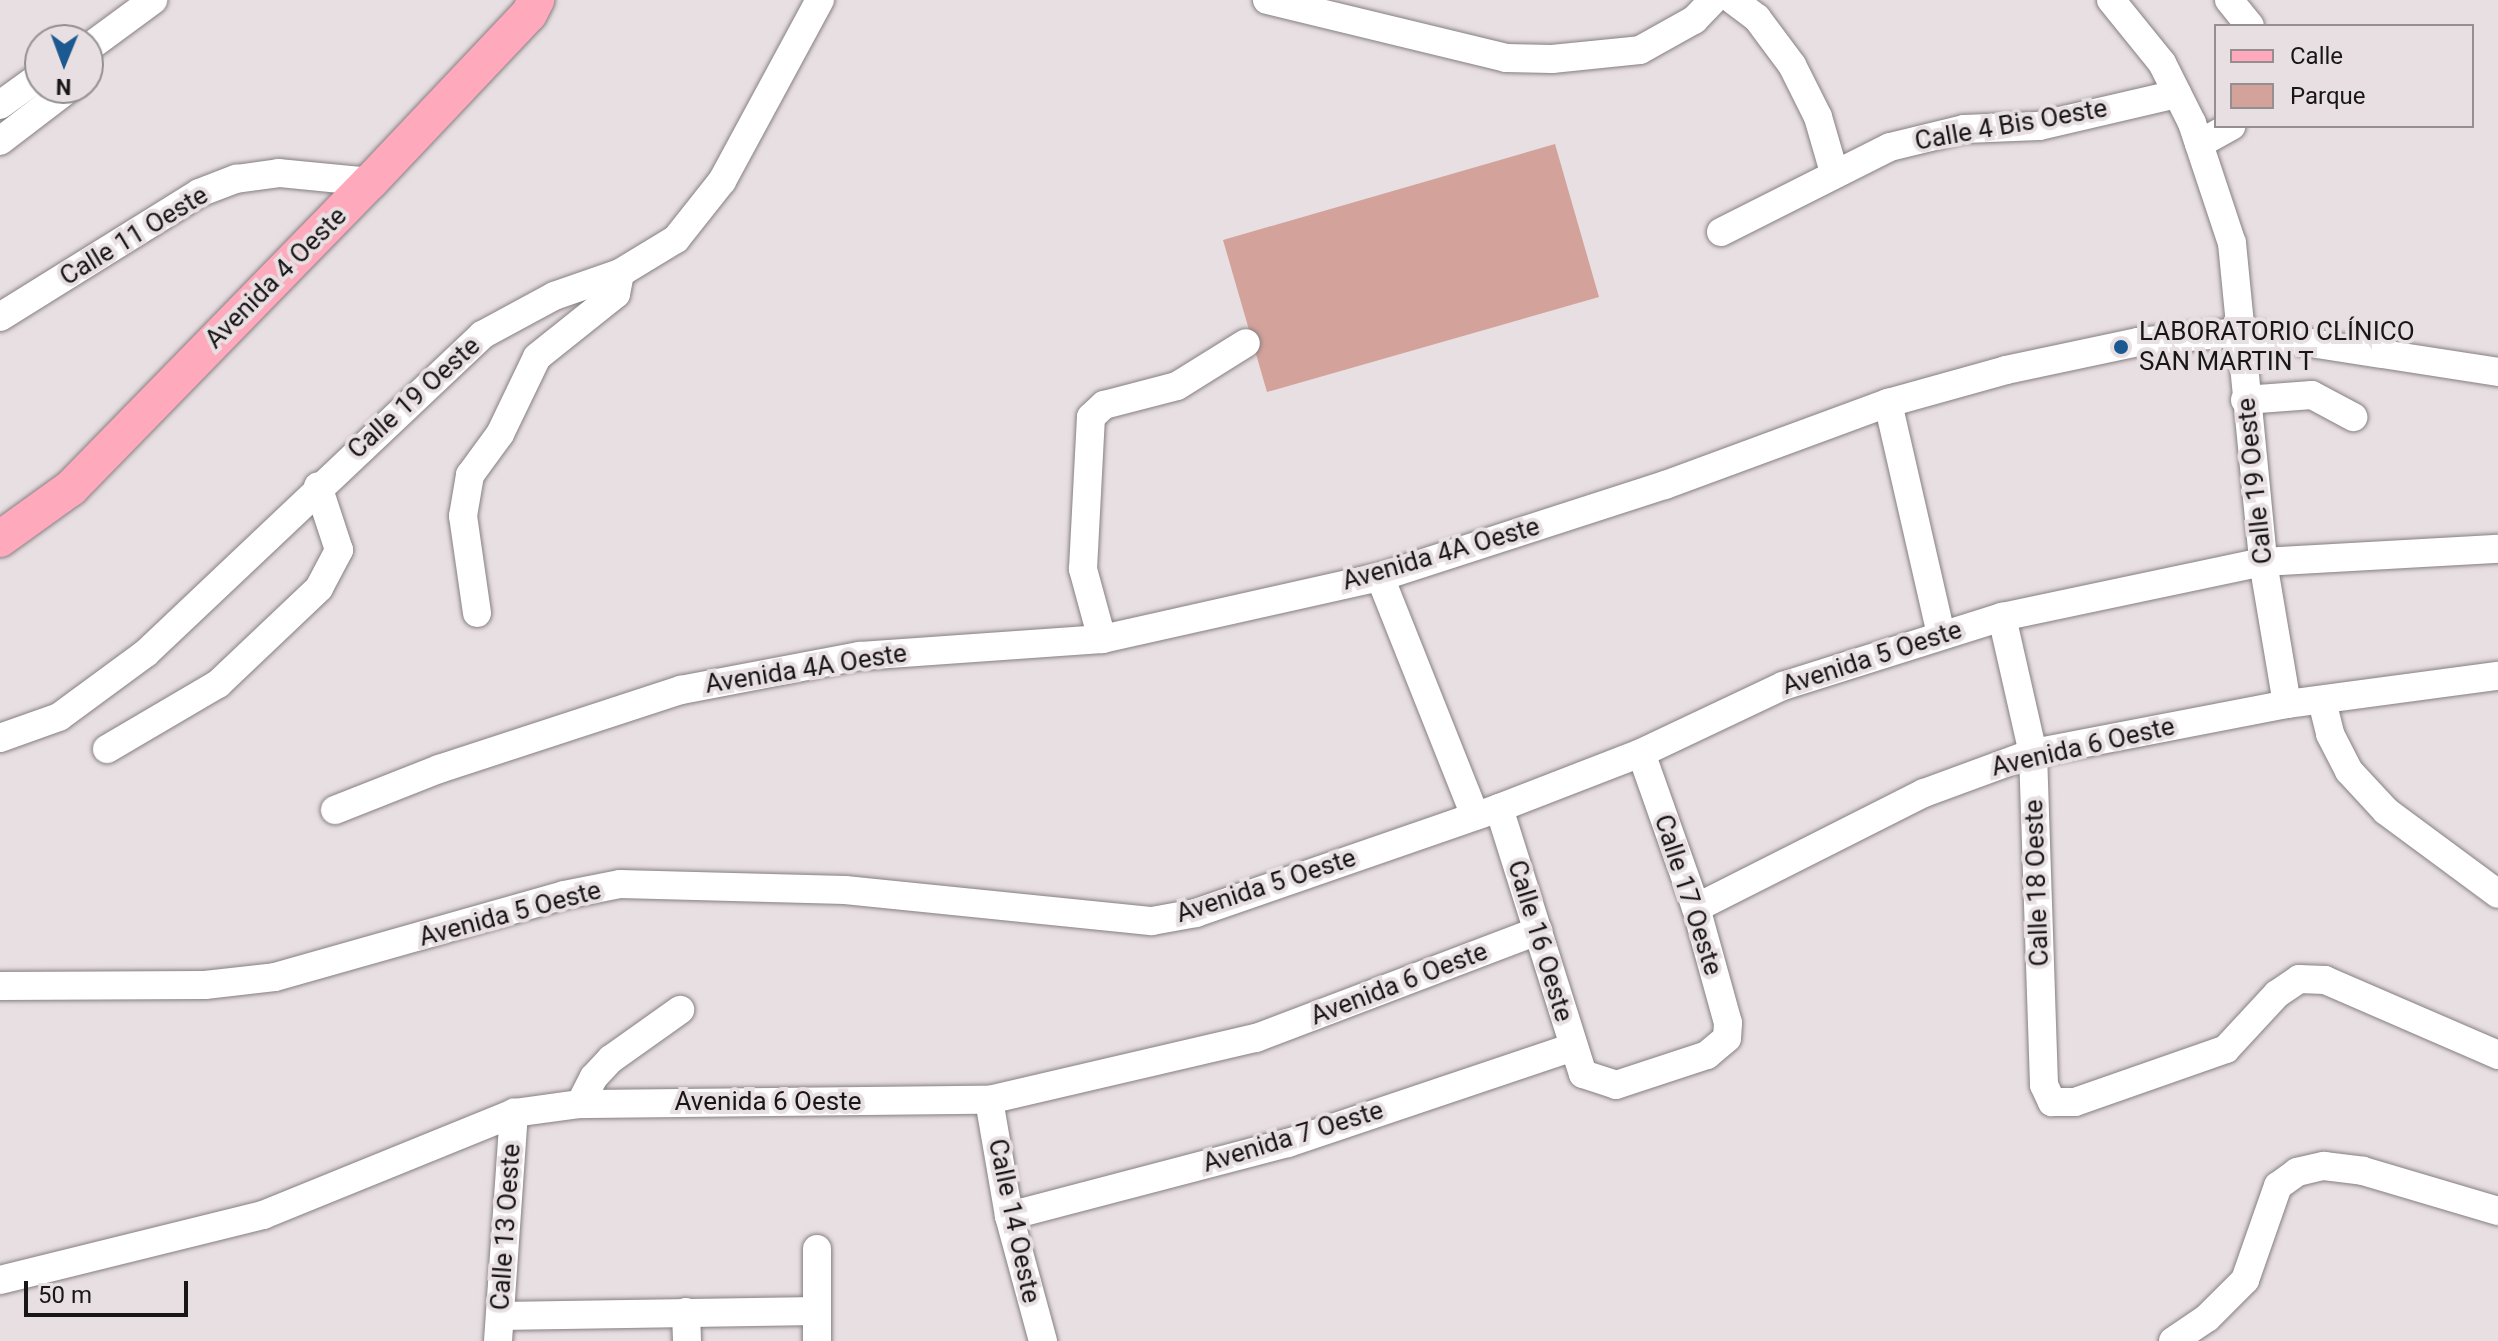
<!DOCTYPE html>
<html>
<head>
<meta charset="utf-8">
<style>
	body { margin:0 }
	#map { position:relative; width:2498px; height:1341px; overflow:hidden; background:#e7dfe2; font-family:Roboto,sans-serif }
	div>[style] { position:absolute }
	[style*='--x'] { left:calc(var(--x)*1px); top:calc(var(--y)*1px); width:calc(var(--w)*1px); rotate:calc(var(--a)*1deg) }
	.green>* { inset:0; background:#d3a29b }
	.roads { filter:drop-shadow(0 0 2px #867f82) drop-shadow(0 0 2px #867f82) }
	.minor>* { height:28px; margin:-14px; padding:0 14px; transform-origin:14px; border-radius:14px; background:#fff }
	.major>* { height:36px; margin:-18px; padding:0 18px; transform-origin:18px; border-radius:18px; background:#ffa9bc }
	.dots>* { width:22px; height:22px; translate:-50% -50%; box-sizing:border-box; border:4px solid #e7dfe2; border-radius:50% }
	span { translate:-50% -50%; white-space:nowrap; text-align:center; line-height:1.15; -webkit-text-stroke:8px #e7dfe2; paint-order:stroke }
	.street-label { font-size:26px; color:#191618 }
	.poi-label { font-size:26px; color:#191618 }
	.left { translate:0 -50%; text-align:left }
	.legend { position:absolute; left:2214px; top:24px; width:260px; height:104px; box-sizing:border-box; background:#e7dfe2; border:2px solid #958f91; margin:0; padding:10px 14px; list-style:none; font-size:24px; color:#191618 }
	.legend li { display:flex; align-items:center; gap:16px; height:40px }
	.legend b { width:40px; border:2px solid #958f91 }
	.north { position:absolute; left:24px; top:24px; width:80px; height:80px; box-sizing:border-box; background:#e7dfe2; border:2px solid #958f91; border-radius:50%; rotate:181deg; font-size:22px; font-weight:700; line-height:32px; text-align:center; color:#191618 }
	.north::after { content:''; display:block; margin:auto; width:28px; height:36px; background:#1c5990; clip-path:polygon(50% 0,100% 100%,50% 72%,0 100%) }
	.scale { position:absolute; left:24px; top:1281px; width:164px; height:36px; box-sizing:border-box; border:4px solid #191618; border-top:0; padding-left:10px; font-size:24px; line-height:28px; white-space:nowrap; color:#191618; -webkit-text-stroke:6px #e7dfe2; paint-order:stroke }
</style>
</head>
<body>
<div id="map">
	<div class="green">
		<i style="clip-path:polygon(1555px 144px,1599px 297px,1267px 392px,1223px 240px)"></i>
	</div>
	<div class="roads">
		<div class="minor">
			<i style="--x:1267;--y:0;--w:246;--a:13.6"></i>
			<i style="--x:1506;--y:58;--w:46;--a:1.2"></i>
			<i style="--x:1552;--y:59;--w:88;--a:-5.8"></i>
			<i style="--x:1640;--y:50;--w:62;--a:-29.1"></i>
			<i style="--x:1694;--y:20;--w:28;--a:-46"></i>
			<i style="--x:1733;--y:0;--w:30;--a:37"></i>
			<i style="--x:1757;--y:18;--w:59;--a:53.3"></i>
			<i style="--x:1792;--y:65;--w:58;--a:63.4"></i>
			<i style="--x:1818;--y:117;--w:57;--a:73.8"></i>
			<i style="--x:2111;--y:0;--w:81;--a:51"></i>
			<i style="--x:2162;--y:63;--w:67;--a:63.4"></i>
			<i style="--x:2192;--y:123;--w:126;--a:71.6"></i>
			<i style="--x:2232;--y:243;--w:321;--a:84.4"></i>
			<i style="--x:2263;--y:562;--w:144;--a:80.4"></i>
			<i style="--x:2229;--y:0;--w:33;--a:51"></i>
			<i style="--x:88;--y:48;--w:81;--a:-36.4"></i>
			<i style="--x:0;--y:105;--w:49;--a:-35.9"></i>
			<i style="--x:0;--y:141;--w:87;--a:-37.5"></i>
			<i style="--x:2199;--y:144;--w:37;--a:-29"></i>
			<i style="--x:1721;--y:232;--w:189;--a:-26.7"></i>
			<i style="--x:1890;--y:147;--w:76;--a:-13.7"></i>
			<i style="--x:1964;--y:129;--w:75;--a:-2.3"></i>
			<i style="--x:2039;--y:126;--w:142;--a:-13.1"></i>
			<i style="--x:0;--y:317;--w:234;--a:-31.9"></i>
			<i style="--x:199;--y:193;--w:40;--a:-21"></i>
			<i style="--x:236;--y:179;--w:43;--a:-7.9"></i>
			<i style="--x:279;--y:173;--w:91;--a:5.6"></i>
			<i style="--x:2245;--y:400;--w:67;--a:-4.3"></i>
			<i style="--x:2312;--y:395;--w:47;--a:28.2"></i>
			<i style="--x:1888;--y:403;--w:237;--a:77.1"></i>
			<i style="--x:1380;--y:577;--w:257;--a:68.3"></i>
			<i style="--x:477;--y:613;--w:98;--a:-98.2"></i>
			<i style="--x:463;--y:516;--w:42;--a:-80.3"></i>
			<i style="--x:470;--y:475;--w:51;--a:-53.8"></i>
			<i style="--x:500;--y:434;--w:85;--a:-64.3"></i>
			<i style="--x:537;--y:357;--w:101;--a:-38.6"></i>
			<i style="--x:616;--y:294;--w:21;--a:-79"></i>
			<i style="--x:2002;--y:617;--w:139;--a:77.2"></i>
			<i style="--x:2033;--y:753;--w:332;--a:88.1"></i>
			<i style="--x:2044;--y:1085;--w:19;--a:65"></i>
			<i style="--x:2052;--y:1102;--w:23;--a:0"></i>
			<i style="--x:2075;--y:1102;--w:160;--a:-19.3"></i>
			<i style="--x:2226;--y:1049;--w:75;--a:-47.2"></i>
			<i style="--x:2277;--y:994;--w:27;--a:-34"></i>
			<i style="--x:2299;--y:979;--w:26;--a:2"></i>
			<i style="--x:2325;--y:980;--w:189;--a:23.4"></i>
			<i style="--x:1102;--y:639;--w:73;--a:-105.2"></i>
			<i style="--x:1083;--y:569;--w:152;--a:-87"></i>
			<i style="--x:1091;--y:417;--w:18;--a:-43"></i>
			<i style="--x:1104;--y:405;--w:75;--a:-14.6"></i>
			<i style="--x:1177;--y:386;--w:81;--a:-31.9"></i>
			<i style="--x:2322;--y:701;--w:34;--a:76"></i>
			<i style="--x:2330;--y:734;--w:42;--a:62.8"></i>
			<i style="--x:2349;--y:771;--w:54;--a:47.2"></i>
			<i style="--x:2386;--y:811;--w:139;--a:36.5"></i>
			<i style="--x:0;--y:738;--w:63;--a:-19.6"></i>
			<i style="--x:59;--y:717;--w:108;--a:-36.3"></i>
			<i style="--x:146;--y:653;--w:463;--a:-43.4"></i>
			<i style="--x:482;--y:335;--w:82;--a:-28.4"></i>
			<i style="--x:554;--y:296;--w:70;--a:-19.2"></i>
			<i style="--x:620;--y:273;--w:66;--a:-31.3"></i>
			<i style="--x:676;--y:239;--w:74;--a:-51.6"></i>
			<i style="--x:722;--y:181;--w:206;--a:-61.6"></i>
			<i style="--x:107;--y:749;--w:129;--a:-30.4"></i>
			<i style="--x:218;--y:684;--w:139;--a:-43.5"></i>
			<i style="--x:319;--y:588;--w:43;--a:-62.2"></i>
			<i style="--x:339;--y:550;--w:67;--a:-108.2"></i>
			<i style="--x:1499;--y:808;--w:279;--a:72.5"></i>
			<i style="--x:1583;--y:1074;--w:35;--a:18"></i>
			<i style="--x:1616;--y:1085;--w:96;--a:-18.2"></i>
			<i style="--x:1707;--y:1055;--w:26;--a:-40"></i>
			<i style="--x:1727;--y:1038;--w:15;--a:-86"></i>
			<i style="--x:1728;--y:1023;--w:119;--a:-105.5"></i>
			<i style="--x:1696;--y:908;--w:164;--a:-109.5"></i>
			<i style="--x:335;--y:810;--w:112;--a:-21.5"></i>
			<i style="--x:439;--y:769;--w:255;--a:-18.1"></i>
			<i style="--x:681;--y:690;--w:182;--a:-10.8"></i>
			<i style="--x:860;--y:656;--w:243;--a:-4"></i>
			<i style="--x:1102;--y:639;--w:285;--a:-12.6"></i>
			<i style="--x:1380;--y:577;--w:299;--a:-17.9"></i>
			<i style="--x:1665;--y:485;--w:238;--a:-20.2"></i>
			<i style="--x:1888;--y:403;--w:123;--a:-15.6"></i>
			<i style="--x:2006;--y:370;--w:135;--a:-12"></i>
			<i style="--x:2138;--y:342;--w:102;--a:-5.6"></i>
			<i style="--x:2240;--y:332;--w:261;--a:8.8"></i>
			<i style="--x:1696;--y:908;--w:255;--a:-26.8"></i>
			<i style="--x:1924;--y:793;--w:116;--a:-20.2"></i>
			<i style="--x:2033;--y:753;--w:259;--a:-10.9"></i>
			<i style="--x:2287;--y:704;--w:213;--a:-7.6"></i>
			<i style="--x:0;--y:986;--w:205;--a:-0.3"></i>
			<i style="--x:205;--y:985;--w:70;--a:-6.5"></i>
			<i style="--x:275;--y:977;--w:300;--a:-15.8"></i>
			<i style="--x:564;--y:895;--w:57;--a:-11.1"></i>
			<i style="--x:620;--y:884;--w:225;--a:1.5"></i>
			<i style="--x:845;--y:890;--w:309;--a:5.8"></i>
			<i style="--x:1152;--y:921;--w:45;--a:-10.3"></i>
			<i style="--x:1196;--y:913;--w:321;--a:-19.1"></i>
			<i style="--x:1499;--y:808;--w:152;--a:-21.2"></i>
			<i style="--x:1641;--y:753;--w:157;--a:-25.3"></i>
			<i style="--x:1783;--y:686;--w:230;--a:-17.5"></i>
			<i style="--x:2002;--y:617;--w:267;--a:-11.9"></i>
			<i style="--x:2263;--y:562;--w:235;--a:-3.2"></i>
			<i style="--x:989;--y:1100;--w:118;--a:80.2"></i>
			<i style="--x:1009;--y:1216;--w:130;--a:74.8"></i>
			<i style="--x:580;--y:1104;--w:30;--a:-63"></i>
			<i style="--x:594;--y:1077;--w:25;--a:-47"></i>
			<i style="--x:611;--y:1059;--w:85;--a:-35.4"></i>
			<i style="--x:1009;--y:1216;--w:288;--a:-14.7"></i>
			<i style="--x:1288;--y:1143;--w:301;--a:-18.6"></i>
			<i style="--x:0;--y:1280;--w:271;--a:-13.9"></i>
			<i style="--x:263;--y:1215;--w:271;--a:-22.1"></i>
			<i style="--x:514;--y:1113;--w:67;--a:-7.8"></i>
			<i style="--x:580;--y:1104;--w:409;--a:-0.6"></i>
			<i style="--x:989;--y:1100;--w:274;--a:-13.1"></i>
			<i style="--x:1256;--y:1038;--w:302;--a:-20.8"></i>
			<i style="--x:686;--y:1312;--w:29;--a:88"></i>
			<i style="--x:500;--y:1316;--w:317;--a:-0.9"></i>
			<i style="--x:817;--y:1311;--w:62;--a:-90"></i>
			<i style="--x:498;--y:1341;--w:229;--a:-86"></i>
			<i style="--x:817;--y:1341;--w:30;--a:-90"></i>
			<i style="--x:2173;--y:1341;--w:41;--a:-34.1"></i>
			<i style="--x:2207;--y:1318;--w:54;--a:-45"></i>
			<i style="--x:2245;--y:1280;--w:100;--a:-70.7"></i>
			<i style="--x:2278;--y:1186;--w:24;--a:-36"></i>
			<i style="--x:2297;--y:1172;--w:28;--a:-13"></i>
			<i style="--x:2324;--y:1166;--w:39;--a:7"></i>
			<i style="--x:2363;--y:1171;--w:141;--a:16.5"></i>
		</div>
		<div class="major">
			<i style="--x:0;--y:539;--w:87;--a:-35.7"></i>
			<i style="--x:71;--y:488;--w:428;--a:-45.7"></i>
			<i style="--x:370;--y:182;--w:231;--a:-46.6"></i>
			<i style="--x:529;--y:14;--w:16;--a:-63"></i>
		</div>
	</div>
	<div class="dots">
		<i style="left:2121px;top:347px;background:#1c5990"></i>
	</div>
	<div class="street-label">
		<span style="left:2011px;top:125px;rotate:-10deg">Calle 4 Bis Oeste</span>
		<span style="left:134px;top:236px;rotate:-31deg">Calle 11 Oeste</span>
		<span style="left:276px;top:278px;rotate:-45deg">Avenida 4 Oeste</span>
		<span style="left:414px;top:398px;rotate:-42deg">Calle 19 Oeste</span>
		<span style="left:2255px;top:481px;rotate:-96deg">Calle 19 Oeste</span>
		<span style="left:1441px;top:554px;rotate:-16deg">Avenida 4A Oeste</span>
		<span style="left:1872px;top:658px;rotate:-18deg">Avenida 5 Oeste</span>
		<span style="left:806px;top:669px;rotate:-9deg">Avenida 4A Oeste</span>
		<span style="left:2083px;top:747px;rotate:-13deg">Avenida 6 Oeste</span>
		<span style="left:2037px;top:883px;rotate:-92deg">Calle 18 Oeste</span>
		<span style="left:1266px;top:886px;rotate:-18deg">Avenida 5 Oeste</span>
		<span style="left:1688px;top:895px;rotate:72deg">Calle 17 Oeste</span>
		<span style="left:510px;top:914px;rotate:-15deg">Avenida 5 Oeste</span>
		<span style="left:1540px;top:941px;rotate:73deg">Calle 16 Oeste</span>
		<span style="left:1399px;top:984px;rotate:-21deg">Avenida 6 Oeste</span>
		<span style="left:768px;top:1102px">Avenida 6 Oeste</span>
		<span style="left:1293px;top:1137px;rotate:-17deg">Avenida 7 Oeste</span>
		<span style="left:1014px;top:1221px;rotate:78deg">Calle 14 Oeste</span>
		<span style="left:506px;top:1227px;rotate:-86deg">Calle 13 Oeste</span>
	</div>
	<div class="poi-label">
		<span class="left" style="left:2139px;top:347px">LABORATORIO CLÍNICO<br>SAN MARTIN T</span>
	</div>
	<ul class="legend">
	<li><b style="height:10px;background:#ffa9bc"></b>Calle</li>
	<li><b style="height:22px;background:#d3a29b"></b>Parque</li>
	</ul>
	<div class="north">N</div>
	<div class="scale">50 m</div>
</div>
</body>
</html>
